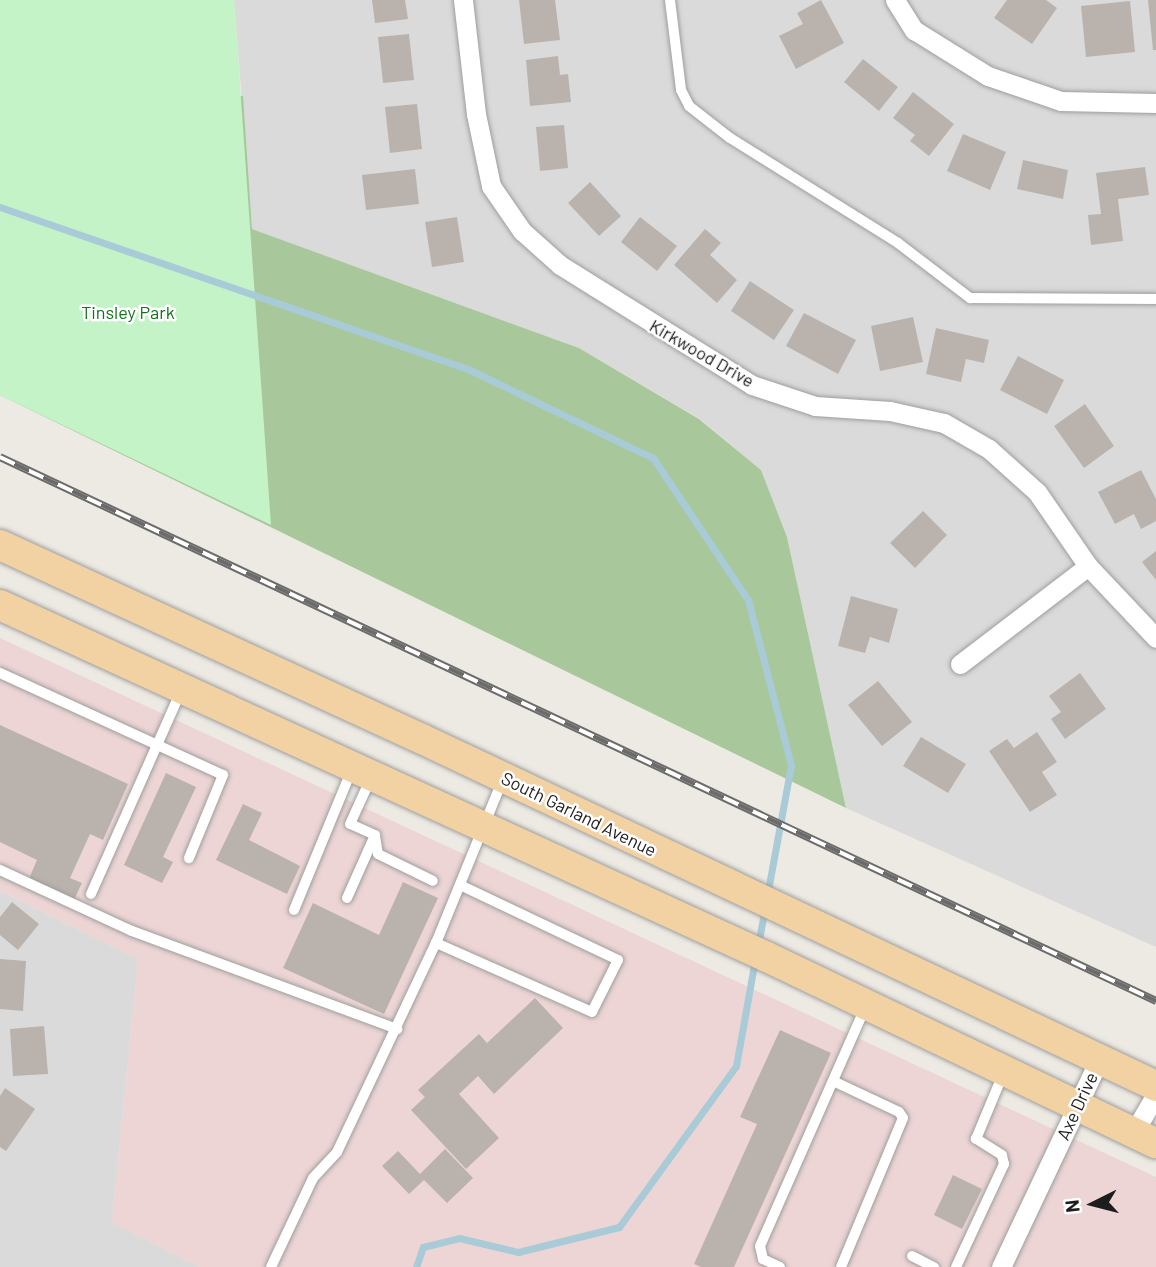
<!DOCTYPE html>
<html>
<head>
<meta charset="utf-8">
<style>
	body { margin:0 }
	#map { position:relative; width:1156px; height:1267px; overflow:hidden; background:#edeae3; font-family:Barlow,sans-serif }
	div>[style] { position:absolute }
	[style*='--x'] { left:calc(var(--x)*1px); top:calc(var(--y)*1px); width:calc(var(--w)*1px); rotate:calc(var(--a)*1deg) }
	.residential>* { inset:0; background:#dbdada }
	.commercial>* { inset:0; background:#ecd5d4 }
	.forest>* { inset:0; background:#a8c89c }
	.park>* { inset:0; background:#c4f3c8 }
	.stream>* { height:7px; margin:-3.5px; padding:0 3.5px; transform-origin:3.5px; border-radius:3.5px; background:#a8cbd7 }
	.building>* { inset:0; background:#bab3ad }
	.roads { filter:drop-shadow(0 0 2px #9e9e9e) drop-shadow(0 0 2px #9e9e9e) }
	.lane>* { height:10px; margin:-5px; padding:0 5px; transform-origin:5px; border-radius:5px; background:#fff }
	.street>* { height:19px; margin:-9.5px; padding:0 9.5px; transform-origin:9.5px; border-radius:9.5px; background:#fff }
	.primary>* { height:30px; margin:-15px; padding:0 15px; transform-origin:15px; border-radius:15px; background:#f2d1a3 }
	.rail>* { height:8px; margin-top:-4px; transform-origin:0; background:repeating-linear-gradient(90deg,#fff 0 16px,#6b6b6b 0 32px); box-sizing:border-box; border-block:2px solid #6b6b6b }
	span { translate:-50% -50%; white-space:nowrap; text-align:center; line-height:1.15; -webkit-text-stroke:5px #fff; paint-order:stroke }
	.park-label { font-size:18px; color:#16701e }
	.street-label { font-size:18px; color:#1d1d1d }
	.north { position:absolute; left:1058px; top:1169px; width:70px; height:70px; -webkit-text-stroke:5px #fff; paint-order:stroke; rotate:264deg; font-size:19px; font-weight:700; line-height:28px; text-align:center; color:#1d1d1d }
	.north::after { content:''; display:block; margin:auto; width:24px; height:32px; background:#1d1d1d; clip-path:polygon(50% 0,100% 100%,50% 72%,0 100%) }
</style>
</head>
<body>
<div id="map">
	<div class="residential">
		<i style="clip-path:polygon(234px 0,1156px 0,1156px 947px,846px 808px,787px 537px,761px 470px,700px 419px,579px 348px,252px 229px)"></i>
		<i style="clip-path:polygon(0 891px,138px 959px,112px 1222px,199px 1267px,0 1267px)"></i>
	</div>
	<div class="commercial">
		<i style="clip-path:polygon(0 638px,1156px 1177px,1156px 1267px,199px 1267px,112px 1222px,138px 959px,0 891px)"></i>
	</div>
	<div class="forest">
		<i style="clip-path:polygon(243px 96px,252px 229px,579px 348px,699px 419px,761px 470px,787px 537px,846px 808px,0 395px,0 106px)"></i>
	</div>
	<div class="park">
		<i style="clip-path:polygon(0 0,234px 0,271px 525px,0 395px)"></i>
	</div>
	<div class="stream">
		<i style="--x:0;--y:207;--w:495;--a:19.1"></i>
		<i style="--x:468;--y:369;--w:205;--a:25.7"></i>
		<i style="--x:653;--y:458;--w:171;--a:56.2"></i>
		<i style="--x:748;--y:600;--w:171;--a:75.4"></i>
		<i style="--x:791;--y:765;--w:133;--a:100.4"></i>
		<i style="--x:758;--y:944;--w:38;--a:-79"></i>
		<i style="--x:416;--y:1267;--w:21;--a:-71"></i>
		<i style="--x:423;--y:1247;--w:37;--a:-14"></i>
		<i style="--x:459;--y:1238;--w:61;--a:13.3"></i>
		<i style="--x:518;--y:1252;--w:104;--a:-13.9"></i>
		<i style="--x:619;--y:1227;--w:199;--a:-54"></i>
		<i style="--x:736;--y:1066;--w:109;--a:-79.9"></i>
	</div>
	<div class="building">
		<i style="clip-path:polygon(372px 0,405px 0,408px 19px,375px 23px)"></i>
		<i style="clip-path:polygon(519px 0,555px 0,560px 40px,524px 44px)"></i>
		<i style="clip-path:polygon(821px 0,844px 43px,796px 69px,779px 36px,803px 24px,797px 13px)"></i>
		<i style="clip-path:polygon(1007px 0,1046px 0,1057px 8px,1032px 44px,994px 18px)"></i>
		<i style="clip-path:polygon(1148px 0,1156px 0,1156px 50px,1153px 50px)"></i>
		<i style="clip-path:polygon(1130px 1px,1135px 52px,1086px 57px,1081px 6px)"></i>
		<i style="clip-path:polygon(409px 34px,414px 80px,383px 83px,378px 37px)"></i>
		<i style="clip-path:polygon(558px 56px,560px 75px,568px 74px,571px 102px,530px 106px,526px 60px)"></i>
		<i style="clip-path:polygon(863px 59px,898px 87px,879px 111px,844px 82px)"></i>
		<i style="clip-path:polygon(913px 92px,954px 124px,929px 156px,910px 141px,915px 135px,893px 118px)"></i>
		<i style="clip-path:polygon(417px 104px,422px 149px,390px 153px,385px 107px)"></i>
		<i style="clip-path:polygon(564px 125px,568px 168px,540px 171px,536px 127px)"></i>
		<i style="clip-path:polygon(963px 134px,1006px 152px,990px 190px,947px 171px)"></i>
		<i style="clip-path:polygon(1023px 160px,1068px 170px,1063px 199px,1017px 189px)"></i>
		<i style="clip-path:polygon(1145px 167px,1149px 195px,1118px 199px,1123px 241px,1091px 245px,1088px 215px,1101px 214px,1096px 173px)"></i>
		<i style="clip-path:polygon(415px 169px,419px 204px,366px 210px,362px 175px)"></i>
		<i style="clip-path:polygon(590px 182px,621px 216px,599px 236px,568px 203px)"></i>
		<i style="clip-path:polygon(457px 217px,464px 262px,432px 267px,425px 222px)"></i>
		<i style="clip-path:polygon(640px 217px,677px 246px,657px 271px,621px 242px)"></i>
		<i style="clip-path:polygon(705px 229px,721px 243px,710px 255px,737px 280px,717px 303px,674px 265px)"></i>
		<i style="clip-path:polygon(750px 281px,794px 310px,774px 340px,731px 311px)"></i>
		<i style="clip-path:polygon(804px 313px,856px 340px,838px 374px,786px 346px)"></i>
		<i style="clip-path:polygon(913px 317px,923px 362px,880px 371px,871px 326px)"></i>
		<i style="clip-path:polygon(936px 328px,989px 340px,984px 363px,966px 359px,961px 382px,926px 374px)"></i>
		<i style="clip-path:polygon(1018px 356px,1064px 380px,1047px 414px,1000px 390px)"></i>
		<i style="clip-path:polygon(1085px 404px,1114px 446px,1084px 468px,1054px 426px)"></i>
		<i style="clip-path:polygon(1141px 470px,1156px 499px,1156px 521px,1141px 529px,1134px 514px,1115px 524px,1098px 492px)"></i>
		<i style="clip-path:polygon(923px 511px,947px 535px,915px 568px,890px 543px)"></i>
		<i style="clip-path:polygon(1156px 551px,1156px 580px,1142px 562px)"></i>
		<i style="clip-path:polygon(851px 596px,898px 609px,889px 643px,870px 637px,865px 653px,838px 646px)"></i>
		<i style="clip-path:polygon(1080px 673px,1106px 709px,1065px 739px,1051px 719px,1061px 712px,1049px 696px)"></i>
		<i style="clip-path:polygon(878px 681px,912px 722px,882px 746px,848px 705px)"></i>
		<i style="clip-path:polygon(0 725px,128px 784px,103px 840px,90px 834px,70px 878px,82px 883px,73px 902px,28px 881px,37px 860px,0 842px)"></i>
		<i style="clip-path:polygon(1037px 732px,1057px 762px,1042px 772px,1057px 795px,1030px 812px,989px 751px,1007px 739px,1014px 748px)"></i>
		<i style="clip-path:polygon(921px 737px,966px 764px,948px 793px,903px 766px)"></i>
		<i style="clip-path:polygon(166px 773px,196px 787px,163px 857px,173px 862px,162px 883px,124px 865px)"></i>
		<i style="clip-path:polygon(243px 804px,262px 813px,249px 840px,300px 866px,287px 894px,216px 860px)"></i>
		<i style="clip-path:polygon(403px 882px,438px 898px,384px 1014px,283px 968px,313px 903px,379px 935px)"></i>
		<i style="clip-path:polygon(12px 902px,39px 924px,18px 950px,0 935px,0 917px)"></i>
		<i style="clip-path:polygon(0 959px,26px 961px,23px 1011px,0 1009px)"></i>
		<i style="clip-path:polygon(535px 998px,563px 1028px,494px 1094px,478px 1076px,459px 1094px,499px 1138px,466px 1169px,411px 1110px,425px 1097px,418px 1090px,479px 1034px,487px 1043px)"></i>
		<i style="clip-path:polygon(44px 1026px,48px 1074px,13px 1076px,10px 1029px)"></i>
		<i style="clip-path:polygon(780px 1030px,831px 1053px,734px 1267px,701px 1267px,694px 1264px,757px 1124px,740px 1117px)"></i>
		<i style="clip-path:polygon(5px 1088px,35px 1109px,6px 1151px,0 1147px,0 1096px)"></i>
		<i style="clip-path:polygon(445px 1149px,473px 1178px,447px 1203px,424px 1180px,409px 1194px,382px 1166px,398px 1151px,420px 1174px)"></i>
		<i style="clip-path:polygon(953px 1175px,982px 1189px,962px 1229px,934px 1215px)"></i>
	</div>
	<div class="roads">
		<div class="lane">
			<i style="--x:670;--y:0;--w:91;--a:83"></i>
			<i style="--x:681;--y:90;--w:18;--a:63"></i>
			<i style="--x:689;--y:106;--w:52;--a:38"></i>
			<i style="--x:730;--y:138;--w:198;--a:32"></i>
			<i style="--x:898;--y:243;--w:91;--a:37.4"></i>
			<i style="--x:970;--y:298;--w:186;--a:0.3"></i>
			<i style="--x:0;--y:673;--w:245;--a:24.6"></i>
			<i style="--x:223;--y:775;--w:90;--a:112.3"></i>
			<i style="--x:375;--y:836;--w:18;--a:81"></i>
			<i style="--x:378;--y:854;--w:61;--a:26.1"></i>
			<i style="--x:0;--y:870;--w:145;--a:24.8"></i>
			<i style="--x:132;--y:931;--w:283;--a:20.3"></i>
			<i style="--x:460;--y:885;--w:175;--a:25.4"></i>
			<i style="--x:618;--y:960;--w:58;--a:116.6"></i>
			<i style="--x:592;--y:1012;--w:171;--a:-156.1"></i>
			<i style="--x:436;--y:943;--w:177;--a:-67.8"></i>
			<i style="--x:91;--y:894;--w:222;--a:-66.1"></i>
			<i style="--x:347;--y:898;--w:69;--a:-66"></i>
			<i style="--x:375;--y:835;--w:27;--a:-156"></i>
			<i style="--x:350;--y:824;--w:51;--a:-65.5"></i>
			<i style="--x:294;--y:910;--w:152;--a:-67.6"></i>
			<i style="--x:833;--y:1081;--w:73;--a:25.2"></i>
			<i style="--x:899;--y:1112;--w:7;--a:56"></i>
			<i style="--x:903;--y:1118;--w:161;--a:112.6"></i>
			<i style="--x:912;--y:1256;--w:25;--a:27"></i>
			<i style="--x:271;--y:1267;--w:98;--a:-64.7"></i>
			<i style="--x:313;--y:1178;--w:35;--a:-47"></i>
			<i style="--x:337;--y:1152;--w:231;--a:-64.7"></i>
			<i style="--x:780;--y:1267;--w:19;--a:-155"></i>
			<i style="--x:763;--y:1259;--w:13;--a:-103"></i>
			<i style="--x:760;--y:1246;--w:260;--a:-66.2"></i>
			<i style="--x:956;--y:1267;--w:114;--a:-65"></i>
			<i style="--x:1004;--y:1164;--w:9;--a:-103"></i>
			<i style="--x:1002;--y:1155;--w:31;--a:-148"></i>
			<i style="--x:976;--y:1139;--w:70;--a:-67.4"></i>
		</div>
		<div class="street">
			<i style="--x:463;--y:0;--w:115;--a:83.5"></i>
			<i style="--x:476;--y:114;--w:74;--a:78.2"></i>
			<i style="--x:491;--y:186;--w:55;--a:55.4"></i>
			<i style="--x:522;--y:231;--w:51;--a:41.8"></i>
			<i style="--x:560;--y:265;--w:226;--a:32"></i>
			<i style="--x:752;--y:385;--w:66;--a:18.4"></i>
			<i style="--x:815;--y:406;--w:75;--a:3.8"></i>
			<i style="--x:890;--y:411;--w:55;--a:12.5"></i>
			<i style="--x:944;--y:423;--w:52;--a:30"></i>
			<i style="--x:989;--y:449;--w:64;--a:41.9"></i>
			<i style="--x:1037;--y:492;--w:90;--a:55.4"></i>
			<i style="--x:1088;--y:566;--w:99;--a:46.6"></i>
			<i style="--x:895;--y:0;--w:36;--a:58"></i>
			<i style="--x:914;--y:30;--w:87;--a:31.9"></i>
			<i style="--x:988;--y:76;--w:77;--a:18.9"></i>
			<i style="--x:1061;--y:101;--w:95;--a:1.2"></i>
			<i style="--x:960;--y:664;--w:161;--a:-37.4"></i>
			<i style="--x:1134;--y:1132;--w:44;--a:-59.9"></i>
			<i style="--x:1001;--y:1267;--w:229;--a:-64.7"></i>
		</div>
		<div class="primary">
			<i style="--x:0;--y:545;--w:464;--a:24.7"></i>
			<i style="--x:422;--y:739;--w:812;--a:25.3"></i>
			<i style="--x:0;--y:605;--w:844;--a:24.65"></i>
			<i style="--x:767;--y:957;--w:431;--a:25.6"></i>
		</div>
	</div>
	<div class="rail">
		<i style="--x:0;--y:457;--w:1278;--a:25.2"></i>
	</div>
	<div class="park-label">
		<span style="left:128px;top:312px">Tinsley Park</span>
	</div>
	<div class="street-label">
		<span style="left:702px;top:353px;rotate:30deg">Kirkwood Drive</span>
		<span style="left:579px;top:814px;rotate:26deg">South Garland Avenue</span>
		<span style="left:1077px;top:1106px;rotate:-65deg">Axe Drive</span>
	</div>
	<div class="north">N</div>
</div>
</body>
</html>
